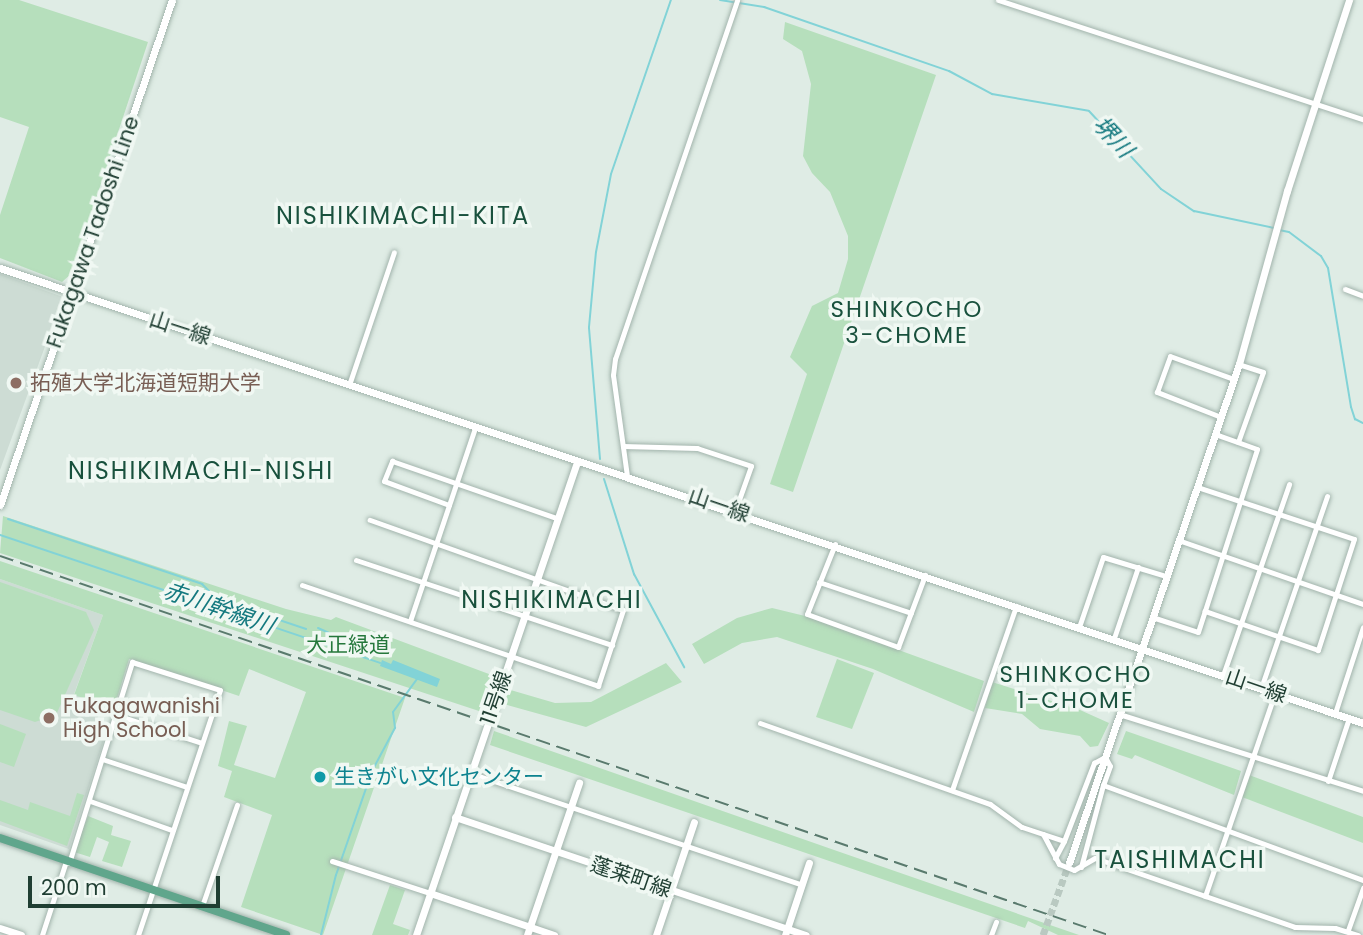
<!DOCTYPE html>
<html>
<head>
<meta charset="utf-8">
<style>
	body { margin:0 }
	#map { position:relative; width:1363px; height:935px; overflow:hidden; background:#dfece5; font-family:Poppins,"Noto Sans JP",sans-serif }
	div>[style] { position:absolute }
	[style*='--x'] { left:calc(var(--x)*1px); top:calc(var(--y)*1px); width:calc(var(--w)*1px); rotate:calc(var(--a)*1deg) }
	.built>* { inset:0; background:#cddcd4 }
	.green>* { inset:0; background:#b6dfbc }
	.water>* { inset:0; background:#82d3d7 }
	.stream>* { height:2px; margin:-1px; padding:0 1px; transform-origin:1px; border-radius:1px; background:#82d3d7 }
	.secondary-tunnel>* { height:7px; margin-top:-3.5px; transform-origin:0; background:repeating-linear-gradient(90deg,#b9c9c1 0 7px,transparent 0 10.5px) }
	.roads { filter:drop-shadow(0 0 2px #a2b4ac) drop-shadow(0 0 2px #a2b4ac) }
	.street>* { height:5px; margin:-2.5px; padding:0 2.5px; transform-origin:2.5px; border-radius:2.5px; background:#fff }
	.secondary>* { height:7px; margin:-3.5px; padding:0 3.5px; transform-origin:3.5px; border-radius:3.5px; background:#fff }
	.primary>* { height:8px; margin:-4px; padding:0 4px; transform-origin:4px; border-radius:4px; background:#60a68c }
	.rail>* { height:2px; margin-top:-1px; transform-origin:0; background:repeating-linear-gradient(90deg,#597a6d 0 14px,transparent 0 21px) }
	.dots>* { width:19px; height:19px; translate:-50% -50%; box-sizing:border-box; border:4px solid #f0f8f3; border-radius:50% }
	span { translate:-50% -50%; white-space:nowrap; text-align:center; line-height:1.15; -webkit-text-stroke:7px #f0f8f3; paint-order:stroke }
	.street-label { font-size:21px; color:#1f3e32 }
	.education-label { font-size:21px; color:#785e54 }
	.left { translate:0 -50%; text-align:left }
	.park-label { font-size:21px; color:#25783c }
	.culture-label { font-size:21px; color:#0d838f }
	.water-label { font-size:23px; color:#14797f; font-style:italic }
	.neighbourhood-label { font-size:23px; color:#19513d; letter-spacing:2px }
	.quarter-label { font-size:24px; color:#19513d; letter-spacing:2px }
	.scale { position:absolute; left:28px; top:876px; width:192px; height:32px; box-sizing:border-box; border:4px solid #1f3e32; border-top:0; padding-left:9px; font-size:21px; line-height:24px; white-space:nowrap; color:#1f3e32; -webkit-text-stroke:5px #f0f8f3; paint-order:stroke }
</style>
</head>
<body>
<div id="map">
	<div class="built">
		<i style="clip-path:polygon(0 274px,63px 297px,0 470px)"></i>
		<i style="clip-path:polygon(0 579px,103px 615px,74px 694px,102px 705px,93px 731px,105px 736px,69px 849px,0 825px)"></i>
	</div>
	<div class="green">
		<i style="clip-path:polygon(0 0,19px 0,148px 42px,71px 274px,62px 282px,0 258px,0 215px,29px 127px,0 117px)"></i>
		<i style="clip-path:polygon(785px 22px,936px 75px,793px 492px,770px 484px,807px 374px,790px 357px,812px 306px,838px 293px,848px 259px,848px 236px,830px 192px,812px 173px,803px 156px,811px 84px,802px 51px,783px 39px)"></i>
		<i style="clip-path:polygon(3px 516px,286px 609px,331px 620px,336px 617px,497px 677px,485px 713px,0 553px)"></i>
		<i style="clip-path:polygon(0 561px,405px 698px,323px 935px,241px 907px,272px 815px,224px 797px,232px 771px,218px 766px,229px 721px,247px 726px,234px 765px,275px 778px,306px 692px,249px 669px,239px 696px,129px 659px,114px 708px,74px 695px,103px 615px,0 579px)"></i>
		<i style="clip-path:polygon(0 582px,86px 612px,94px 630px,56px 715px,35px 722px,0 710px)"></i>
		<i style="clip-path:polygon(772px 608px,805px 616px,984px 681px,974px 712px,873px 669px,777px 637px,742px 643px,704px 664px,692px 644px,737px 618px)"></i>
		<i style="clip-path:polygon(837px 659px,874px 673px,852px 729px,816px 717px)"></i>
		<i style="clip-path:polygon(666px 663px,682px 682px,586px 727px,500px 703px,507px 689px,555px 703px,591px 702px)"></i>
		<i style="clip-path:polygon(992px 682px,1080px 710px,1109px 723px,1098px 746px,1090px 747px,1080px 736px,1040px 729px,1022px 714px,985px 708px)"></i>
		<i style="clip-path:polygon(0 724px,26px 734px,14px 767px,0 762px)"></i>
		<i style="clip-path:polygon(494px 731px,837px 851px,1079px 935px,1058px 935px,1028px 921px,1025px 928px,490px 745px)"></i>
		<i style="clip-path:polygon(1126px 731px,1241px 771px,1234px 795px,1135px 755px,1132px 759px,1117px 754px)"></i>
		<i style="clip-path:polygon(1249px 775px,1363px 817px,1363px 843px,1242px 797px)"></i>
		<i style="clip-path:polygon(77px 793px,84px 795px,67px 846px,0 821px,0 800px,28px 810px,30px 802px,70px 816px)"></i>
		<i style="clip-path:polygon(88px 816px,113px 826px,111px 835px,131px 841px,122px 867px,102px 861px,109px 842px,97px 837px,90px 857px,74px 852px)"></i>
		<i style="clip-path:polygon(390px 885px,405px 890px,393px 924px,410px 930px,408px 935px,372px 935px)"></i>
	</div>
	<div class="water">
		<i style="clip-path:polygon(382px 660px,391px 664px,393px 660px,440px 679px,437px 687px,380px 666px)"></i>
	</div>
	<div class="stream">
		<i style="--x:720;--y:0;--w:45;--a:9"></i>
		<i style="--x:764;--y:7;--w:196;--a:19.1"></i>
		<i style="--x:949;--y:71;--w:49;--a:28.1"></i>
		<i style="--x:992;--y:94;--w:98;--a:9.9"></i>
		<i style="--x:1089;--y:111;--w:106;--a:47.3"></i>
		<i style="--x:1161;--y:189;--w:40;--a:34"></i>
		<i style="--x:1194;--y:211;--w:82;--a:12"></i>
		<i style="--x:1279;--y:230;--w:10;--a:11"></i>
		<i style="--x:1289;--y:232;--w:40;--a:37"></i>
		<i style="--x:1321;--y:256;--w:14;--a:60"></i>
		<i style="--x:1328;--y:268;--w:141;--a:80.6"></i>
		<i style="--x:1351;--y:407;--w:13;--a:72"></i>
		<i style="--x:1355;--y:419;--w:9;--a:27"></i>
		<i style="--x:600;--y:459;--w:132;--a:-94.8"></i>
		<i style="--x:589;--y:327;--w:75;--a:-84.7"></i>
		<i style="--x:596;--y:252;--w:79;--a:-79.1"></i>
		<i style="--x:611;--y:174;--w:184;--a:-71"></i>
		<i style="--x:604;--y:479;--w:100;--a:72.5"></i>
		<i style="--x:634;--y:574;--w:106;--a:61.7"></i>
		<i style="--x:8;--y:519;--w:205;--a:18.5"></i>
		<i style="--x:202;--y:584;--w:11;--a:45"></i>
		<i style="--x:0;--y:535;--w:401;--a:18.6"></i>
		<i style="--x:217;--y:599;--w:94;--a:18.6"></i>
		<i style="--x:318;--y:628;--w:36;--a:24"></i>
		<i style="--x:351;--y:643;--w:17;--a:-13"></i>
		<i style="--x:368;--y:639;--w:27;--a:27"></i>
		<i style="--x:321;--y:935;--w:62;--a:-76"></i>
		<i style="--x:336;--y:875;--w:110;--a:-70.9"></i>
		<i style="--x:372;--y:771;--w:49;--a:-61.9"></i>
		<i style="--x:395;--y:728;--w:16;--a:-97"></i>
		<i style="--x:393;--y:712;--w:41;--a:-54"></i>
	</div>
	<div class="secondary-tunnel">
		<i style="--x:1043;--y:935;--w:77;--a:-70.1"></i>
	</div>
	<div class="roads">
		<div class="street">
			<i style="--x:998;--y:0;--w:384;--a:18.1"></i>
			<i style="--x:1345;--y:289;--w:19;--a:21"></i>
			<i style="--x:349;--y:385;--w:140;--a:-71.3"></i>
			<i style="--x:1221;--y:417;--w:69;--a:-158.7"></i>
			<i style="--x:1157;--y:392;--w:38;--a:-70"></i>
			<i style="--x:1170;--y:356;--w:68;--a:19.8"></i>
			<i style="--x:1238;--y:442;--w:74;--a:-70.3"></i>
			<i style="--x:1263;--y:372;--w:25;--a:-162"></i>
			<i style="--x:623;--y:446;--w:74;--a:1.5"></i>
			<i style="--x:697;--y:448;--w:57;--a:18.4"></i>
			<i style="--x:751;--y:466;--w:48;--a:109.6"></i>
			<i style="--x:627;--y:476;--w:102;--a:-97.9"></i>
			<i style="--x:613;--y:375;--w:16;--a:-83"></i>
			<i style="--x:615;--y:359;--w:379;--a:-71.2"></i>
			<i style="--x:1197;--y:487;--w:165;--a:18.3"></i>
			<i style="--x:1354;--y:539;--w:117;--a:108"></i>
			<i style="--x:1318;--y:650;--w:120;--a:-161"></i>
			<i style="--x:449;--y:505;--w:69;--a:-159.7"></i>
			<i style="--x:384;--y:481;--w:22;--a:-68"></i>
			<i style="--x:392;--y:461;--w:175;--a:19.1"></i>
			<i style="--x:1178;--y:540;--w:196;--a:19.1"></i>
			<i style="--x:835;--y:544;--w:75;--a:111.8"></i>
			<i style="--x:807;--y:614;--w:97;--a:19.9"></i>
			<i style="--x:898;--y:647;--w:77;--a:-69.4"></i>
			<i style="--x:356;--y:560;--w:270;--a:18.4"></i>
			<i style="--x:819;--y:582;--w:97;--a:18.6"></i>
			<i style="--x:302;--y:585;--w:313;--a:18.8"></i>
			<i style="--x:598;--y:686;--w:80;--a:-71.8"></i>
			<i style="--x:623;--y:610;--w:269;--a:-160.4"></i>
			<i style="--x:1152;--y:617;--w:48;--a:18.1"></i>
			<i style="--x:1198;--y:632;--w:192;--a:-72.1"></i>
			<i style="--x:1257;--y:449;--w:45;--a:-160.3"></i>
			<i style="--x:410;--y:621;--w:204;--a:-71.4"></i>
			<i style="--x:1079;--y:627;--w:74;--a:-71.1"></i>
			<i style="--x:1103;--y:557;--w:66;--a:16.8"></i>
			<i style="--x:1114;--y:638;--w:75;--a:-71.3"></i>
			<i style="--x:1223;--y:675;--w:202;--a:-70.9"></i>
			<i style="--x:1261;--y:688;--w:203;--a:-71"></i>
			<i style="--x:1335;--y:713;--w:90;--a:-72"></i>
			<i style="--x:1119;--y:714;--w:256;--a:17.5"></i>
			<i style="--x:116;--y:715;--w:90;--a:18"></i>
			<i style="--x:760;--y:723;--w:244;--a:19.4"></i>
			<i style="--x:990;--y:804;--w:39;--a:36"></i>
			<i style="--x:1022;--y:827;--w:44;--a:18.4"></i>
			<i style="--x:1064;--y:841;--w:84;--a:-69"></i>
			<i style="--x:1094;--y:763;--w:13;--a:-29"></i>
			<i style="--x:1105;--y:757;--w:10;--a:61"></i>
			<i style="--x:1110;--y:766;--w:20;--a:110"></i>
			<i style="--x:102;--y:759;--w:89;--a:18.2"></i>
			<i style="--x:470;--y:773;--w:350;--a:18.6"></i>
			<i style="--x:1328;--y:781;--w:66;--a:-71.6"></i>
			<i style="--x:952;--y:790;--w:195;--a:-70.8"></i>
			<i style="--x:90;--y:801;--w:87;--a:19.5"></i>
			<i style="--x:1043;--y:834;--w:34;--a:62"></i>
			<i style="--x:1059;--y:864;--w:16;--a:22"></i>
			<i style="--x:1074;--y:870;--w:24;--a:-30"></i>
			<i style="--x:1095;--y:858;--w:212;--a:19"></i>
			<i style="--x:1295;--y:927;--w:40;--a:1.4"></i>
			<i style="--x:1335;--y:928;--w:24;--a:17"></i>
			<i style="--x:1055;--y:858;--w:19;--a:-62"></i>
			<i style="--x:332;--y:861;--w:103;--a:18.1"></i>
			<i style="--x:69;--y:863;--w:211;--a:-72.6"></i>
			<i style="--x:132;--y:662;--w:92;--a:17.7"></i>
			<i style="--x:220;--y:690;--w:258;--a:108.5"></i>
			<i style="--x:1081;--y:867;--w:85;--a:-75"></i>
			<i style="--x:1103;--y:785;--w:277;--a:20.1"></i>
			<i style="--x:1205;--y:896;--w:215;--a:-71"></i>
			<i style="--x:202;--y:906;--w:107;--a:-70.9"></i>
			<i style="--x:1348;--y:930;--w:45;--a:-70.3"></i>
			<i style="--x:42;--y:935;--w:78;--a:-72"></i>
			<i style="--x:991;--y:935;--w:14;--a:-69"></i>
		</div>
		<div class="secondary">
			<i style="--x:0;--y:268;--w:1437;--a:18.46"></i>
			<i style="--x:0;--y:505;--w:533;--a:-71.19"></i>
			<i style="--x:455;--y:817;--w:370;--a:18.6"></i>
			<i style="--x:1069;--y:863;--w:527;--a:-71.19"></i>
			<i style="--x:1239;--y:364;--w:180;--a:-74.5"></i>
			<i style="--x:1287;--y:191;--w:201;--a:-72"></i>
			<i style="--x:430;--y:893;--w:131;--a:18.7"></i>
			<i style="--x:0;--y:928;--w:22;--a:18"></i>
			<i style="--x:416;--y:935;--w:500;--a:-71.2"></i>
			<i style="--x:527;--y:935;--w:161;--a:-71.1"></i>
			<i style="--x:656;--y:935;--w:119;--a:-71.4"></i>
			<i style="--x:785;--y:935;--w:76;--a:-71.6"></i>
		</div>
		<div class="primary">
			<i style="--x:0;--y:838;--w:302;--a:18.7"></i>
		</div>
	</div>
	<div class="rail">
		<i style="--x:0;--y:556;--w:1171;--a:18.88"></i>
	</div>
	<div class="dots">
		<i style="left:16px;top:383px;background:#8d6e63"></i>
		<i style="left:49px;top:718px;background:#8d6e63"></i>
		<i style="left:320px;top:777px;background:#0f9aa8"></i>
	</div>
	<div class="street-label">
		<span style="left:93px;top:232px;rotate:-71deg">Fukagawa Tadoshi Line</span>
		<span style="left:180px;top:328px;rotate:18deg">山一線</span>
		<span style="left:719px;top:505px;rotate:19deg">山一線</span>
		<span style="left:1256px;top:686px;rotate:19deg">山一線</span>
		<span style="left:496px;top:698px;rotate:-71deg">11号線</span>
		<span style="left:631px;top:877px;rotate:19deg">蓬莱町線</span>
	</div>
	<div class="education-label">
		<span class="left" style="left:30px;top:383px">拓殖大学北海道短期大学</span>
		<span class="left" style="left:63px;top:718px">Fukagawanishi<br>High School</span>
	</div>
	<div class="park-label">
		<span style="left:348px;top:645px">大正緑道</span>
	</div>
	<div class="culture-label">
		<span class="left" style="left:334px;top:777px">生きがい文化センター</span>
	</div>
	<div class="water-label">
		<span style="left:1113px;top:137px;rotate:47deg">堺川</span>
		<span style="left:219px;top:608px;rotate:19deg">赤川幹線川</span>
	</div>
	<div class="neighbourhood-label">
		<span style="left:907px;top:322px">SHINKOCHO<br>3-CHOME</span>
		<span style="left:1076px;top:687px">SHINKOCHO<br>1-CHOME</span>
	</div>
	<div class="quarter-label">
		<span style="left:403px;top:216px">NISHIKIMACHI-KITA</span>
		<span style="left:201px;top:471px">NISHIKIMACHI-NISHI</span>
		<span style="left:552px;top:600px">NISHIKIMACHI</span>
		<span style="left:1180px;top:860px">TAISHIMACHI</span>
	</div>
	<div class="scale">200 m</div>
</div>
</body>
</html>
